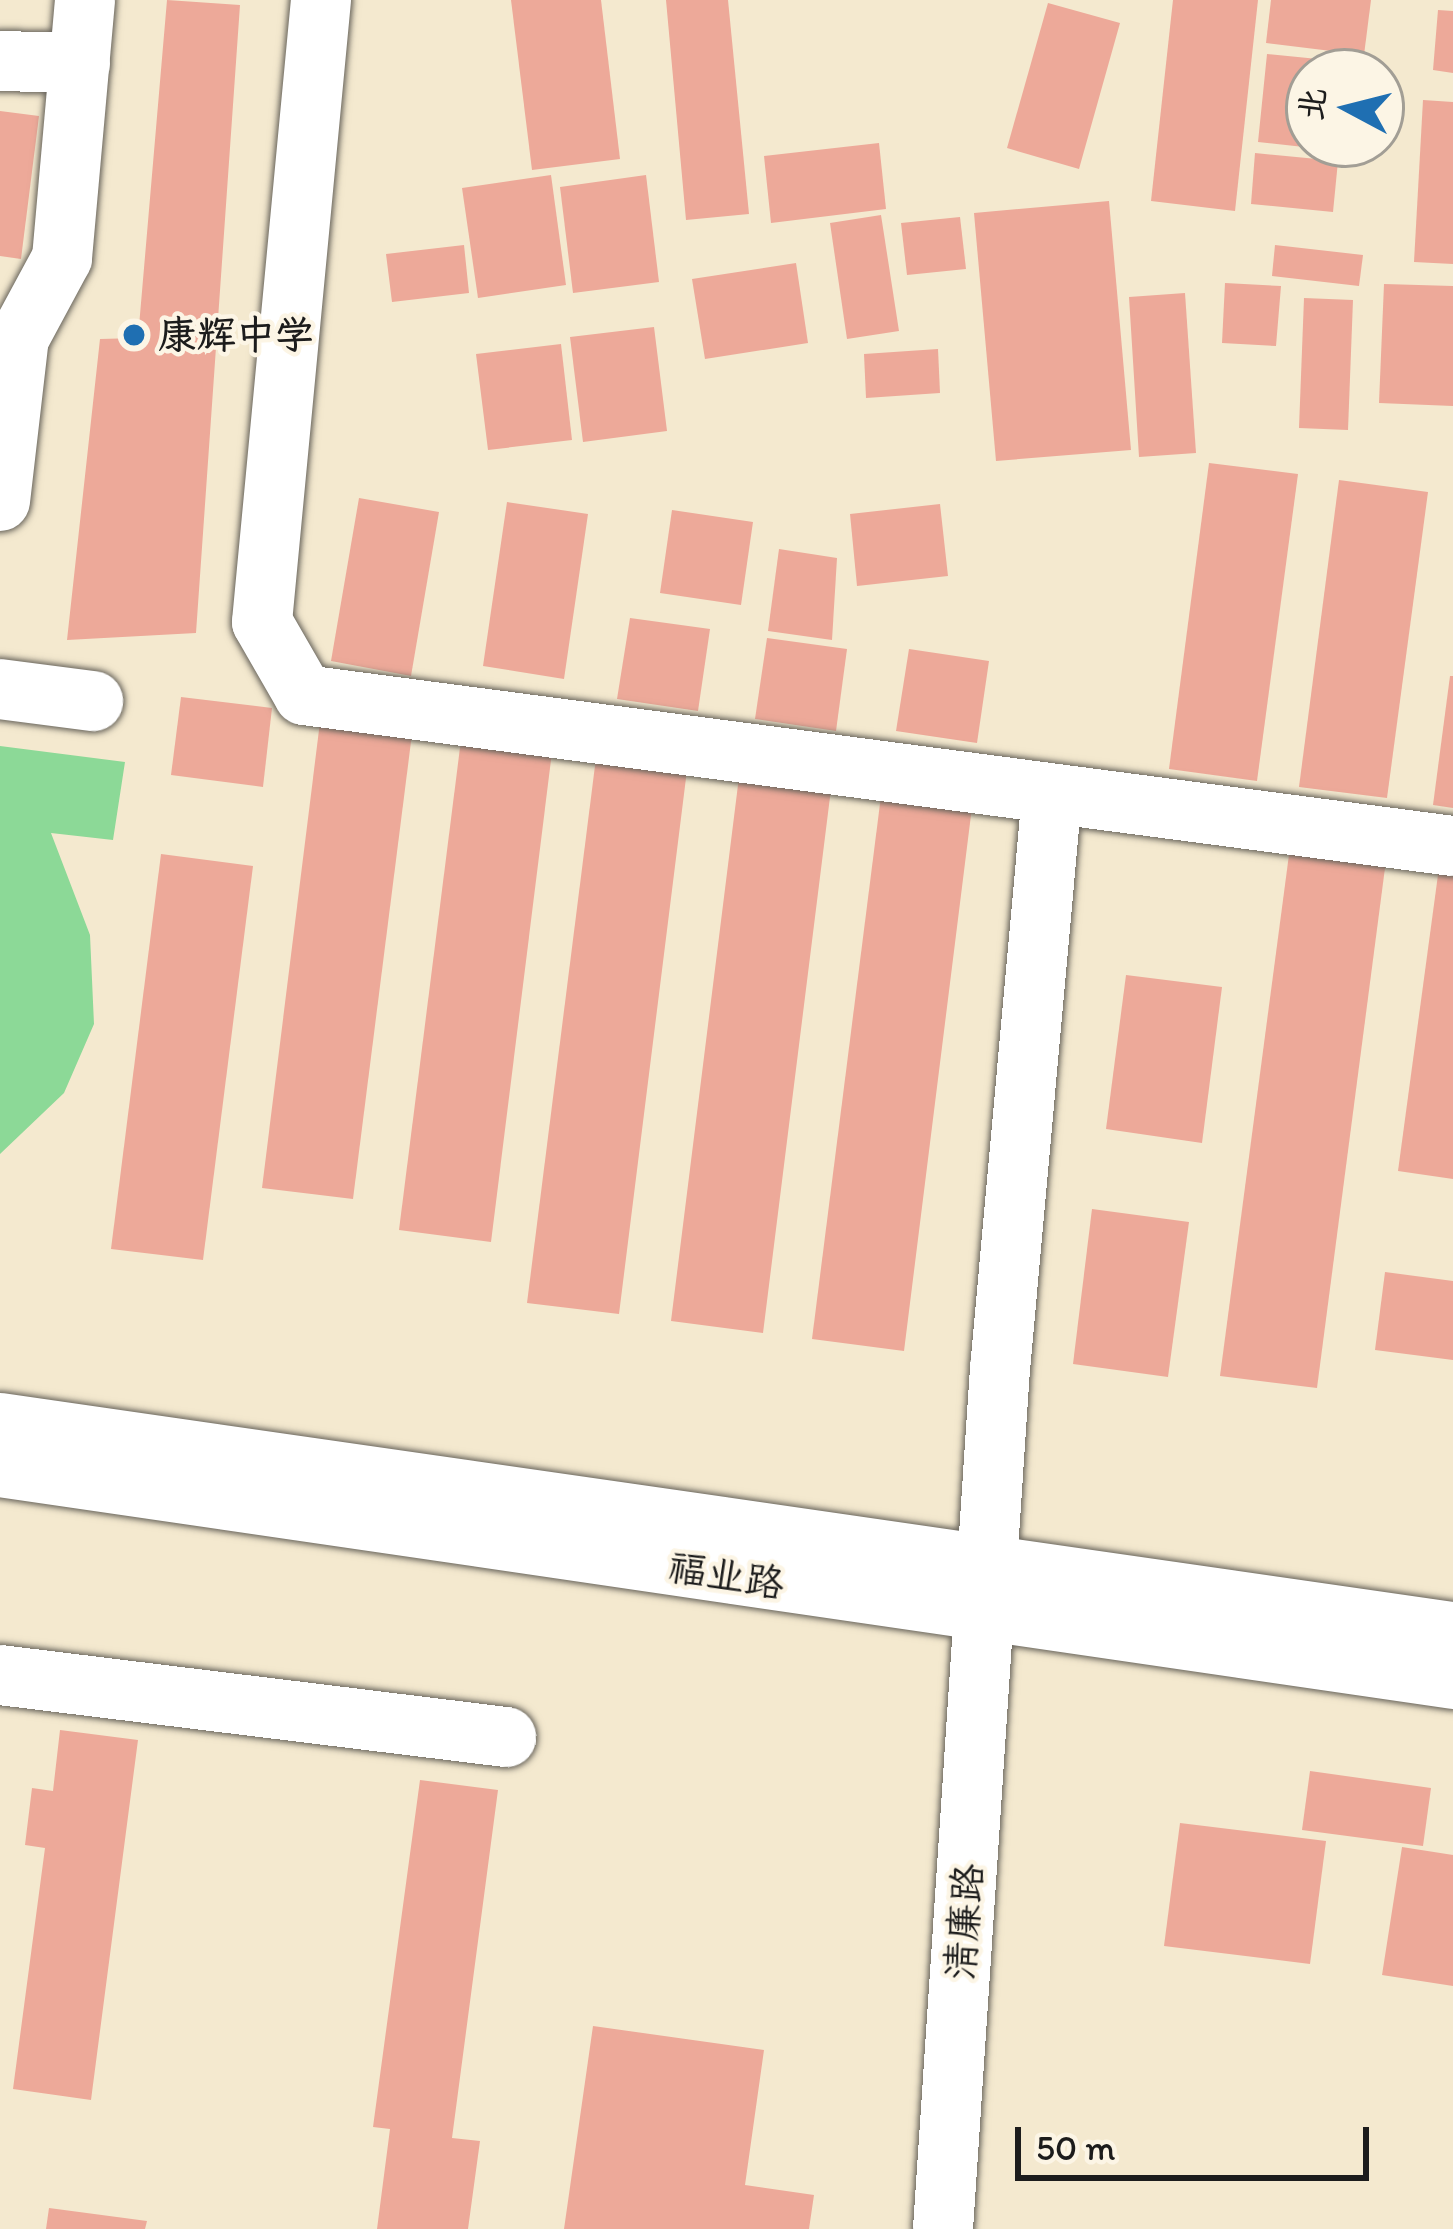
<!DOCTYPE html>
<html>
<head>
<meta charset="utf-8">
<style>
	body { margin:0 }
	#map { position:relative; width:1453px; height:2229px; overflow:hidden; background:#f4e9cf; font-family:Itim,"LXGW WenKai TC",sans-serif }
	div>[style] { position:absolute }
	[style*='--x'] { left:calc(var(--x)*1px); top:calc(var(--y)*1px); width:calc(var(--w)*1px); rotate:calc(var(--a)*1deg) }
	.green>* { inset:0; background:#8cd997 }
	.building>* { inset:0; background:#eda999 }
	.roads { filter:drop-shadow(0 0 3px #68645b) drop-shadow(0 0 3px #68645b) }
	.minor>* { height:60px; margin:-30px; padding:0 30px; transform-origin:30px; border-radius:30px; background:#fff }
	.dots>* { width:33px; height:33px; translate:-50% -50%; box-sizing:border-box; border:6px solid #fcf5e5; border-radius:50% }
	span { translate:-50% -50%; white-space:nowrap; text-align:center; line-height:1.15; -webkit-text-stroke:9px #fcf5e5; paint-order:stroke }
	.poi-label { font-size:39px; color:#1c1c1c; font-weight:700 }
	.left { translate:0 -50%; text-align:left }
	.street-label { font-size:39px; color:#1c1c1c }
	.north { position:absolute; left:1285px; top:48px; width:120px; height:120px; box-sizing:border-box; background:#fcf5e5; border:3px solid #a29e95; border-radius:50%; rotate:277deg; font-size:33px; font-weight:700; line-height:48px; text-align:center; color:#1c1c1c }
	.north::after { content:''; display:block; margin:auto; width:42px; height:54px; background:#1f6fb2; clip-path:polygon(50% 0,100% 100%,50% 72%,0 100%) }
	.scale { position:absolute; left:1015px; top:2127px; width:354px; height:54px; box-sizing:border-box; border:6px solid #1c1c1c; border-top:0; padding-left:15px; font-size:36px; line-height:42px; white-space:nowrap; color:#1c1c1c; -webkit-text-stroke:9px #fcf5e5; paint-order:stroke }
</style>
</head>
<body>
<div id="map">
	<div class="green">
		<i style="clip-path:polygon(0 746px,125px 762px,113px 840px,51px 833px,90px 935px,94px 1024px,64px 1093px,0 1154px)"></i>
	</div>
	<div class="building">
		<i style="clip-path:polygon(167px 0,240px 5px,196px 633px,67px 640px,100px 339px,138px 338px)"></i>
		<i style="clip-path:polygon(511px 0,601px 0,620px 159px,532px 170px)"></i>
		<i style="clip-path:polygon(666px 0,728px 0,749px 214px,686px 220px)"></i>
		<i style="clip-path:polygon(1173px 0,1258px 0,1235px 211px,1151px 201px)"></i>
		<i style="clip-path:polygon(1271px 0,1371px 0,1364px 55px,1266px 43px)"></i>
		<i style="clip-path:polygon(1048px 3px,1120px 23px,1079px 169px,1007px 148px)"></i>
		<i style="clip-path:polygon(1438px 10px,1453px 11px,1453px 73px,1433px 70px)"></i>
		<i style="clip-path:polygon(1267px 54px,1368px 64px,1367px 72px,1309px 72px,1309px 144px,1359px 144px,1358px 153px,1258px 142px)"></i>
		<i style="clip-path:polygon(1423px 100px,1453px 102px,1453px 264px,1414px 262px)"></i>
		<i style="clip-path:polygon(0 111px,39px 116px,21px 259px,0 256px)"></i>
		<i style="clip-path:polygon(879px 143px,886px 209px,771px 223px,764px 156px)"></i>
		<i style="clip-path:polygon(1255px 153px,1338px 161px,1333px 212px,1251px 204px)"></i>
		<i style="clip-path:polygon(551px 175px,566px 285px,478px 298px,462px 188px)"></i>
		<i style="clip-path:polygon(646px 175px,659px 282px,573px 293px,560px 187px)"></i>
		<i style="clip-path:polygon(1109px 201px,1131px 450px,996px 461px,974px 213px)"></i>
		<i style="clip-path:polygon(881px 215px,899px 331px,847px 339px,830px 223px)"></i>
		<i style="clip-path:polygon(960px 217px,966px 269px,907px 275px,901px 223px)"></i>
		<i style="clip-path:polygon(464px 245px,469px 293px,392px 302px,386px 254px)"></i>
		<i style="clip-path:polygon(1275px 245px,1363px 255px,1359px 286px,1272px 276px)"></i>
		<i style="clip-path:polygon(796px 263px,808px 343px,705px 359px,692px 279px)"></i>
		<i style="clip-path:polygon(1225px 283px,1281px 286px,1276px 346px,1222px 343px)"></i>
		<i style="clip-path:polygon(1384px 284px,1453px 286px,1453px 406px,1379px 403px)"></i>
		<i style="clip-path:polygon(1185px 293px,1196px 453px,1139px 457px,1129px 297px)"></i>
		<i style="clip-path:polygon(1304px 298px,1353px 300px,1348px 430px,1299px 428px)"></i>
		<i style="clip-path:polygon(654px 327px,667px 431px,583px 442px,570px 337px)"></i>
		<i style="clip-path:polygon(561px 344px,572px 440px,488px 450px,476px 354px)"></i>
		<i style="clip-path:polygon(938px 349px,940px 393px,866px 398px,864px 354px)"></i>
		<i style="clip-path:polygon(1209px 463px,1298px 474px,1257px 781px,1169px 769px)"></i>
		<i style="clip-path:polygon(1339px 480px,1428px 492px,1387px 798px,1299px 787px)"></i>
		<i style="clip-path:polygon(359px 498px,439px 512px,411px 676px,331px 661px)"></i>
		<i style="clip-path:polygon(507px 502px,588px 514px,564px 679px,483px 666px)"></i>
		<i style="clip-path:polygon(940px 504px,948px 576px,857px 586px,850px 514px)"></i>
		<i style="clip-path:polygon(672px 510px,753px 522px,741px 605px,660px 593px)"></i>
		<i style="clip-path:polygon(779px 549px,837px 558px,832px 640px,768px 631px)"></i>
		<i style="clip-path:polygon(630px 618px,710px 629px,698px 711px,617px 699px)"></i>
		<i style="clip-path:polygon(767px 638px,847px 649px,836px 731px,755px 719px)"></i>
		<i style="clip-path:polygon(909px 649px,989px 661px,977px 743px,896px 731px)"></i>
		<i style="clip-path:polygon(1450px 676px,1453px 676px,1453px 808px,1433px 805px)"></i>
		<i style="clip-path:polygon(181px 697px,272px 708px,263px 787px,171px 775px)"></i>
		<i style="clip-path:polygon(321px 714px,413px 726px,353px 1199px,262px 1188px)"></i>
		<i style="clip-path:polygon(462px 732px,553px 744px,491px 1242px,399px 1230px)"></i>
		<i style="clip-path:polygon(597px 750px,688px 762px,619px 1314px,527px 1303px)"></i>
		<i style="clip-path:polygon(740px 769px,832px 781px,763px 1333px,671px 1321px)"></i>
		<i style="clip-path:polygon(882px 788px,973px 799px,904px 1351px,812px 1339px)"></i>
		<i style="clip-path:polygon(1292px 832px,1388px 845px,1317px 1388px,1220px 1376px)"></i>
		<i style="clip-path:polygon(161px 854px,253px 866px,203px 1260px,111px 1249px)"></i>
		<i style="clip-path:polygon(1440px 860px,1453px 861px,1453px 1179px,1398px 1171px)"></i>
		<i style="clip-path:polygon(1126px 975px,1222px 987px,1202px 1143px,1106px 1129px)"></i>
		<i style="clip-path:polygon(1092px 1209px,1189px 1222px,1168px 1377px,1073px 1364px)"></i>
		<i style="clip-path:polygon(1385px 1272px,1453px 1281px,1453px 1360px,1375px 1350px)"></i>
		<i style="clip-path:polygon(60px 1730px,138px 1740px,91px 2100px,13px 2089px,45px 1848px,25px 1845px,32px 1788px,53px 1791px)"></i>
		<i style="clip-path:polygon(1310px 1771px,1431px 1788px,1423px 1846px,1302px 1830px)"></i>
		<i style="clip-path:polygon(420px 1780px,498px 1790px,452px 2138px,480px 2141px,468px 2229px,377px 2229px,390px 2129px,373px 2127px)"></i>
		<i style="clip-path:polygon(1180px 1823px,1326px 1841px,1310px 1964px,1164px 1946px)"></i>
		<i style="clip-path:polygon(1402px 1847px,1453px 1855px,1453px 1986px,1382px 1975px)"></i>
		<i style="clip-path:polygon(593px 2026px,764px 2050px,745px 2185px,814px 2195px,809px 2229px,564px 2229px)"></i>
		<i style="clip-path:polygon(49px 2208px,147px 2221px,145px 2229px,46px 2229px)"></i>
	</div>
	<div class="roads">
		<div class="minor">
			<i style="--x:321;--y:0;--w:625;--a:95.42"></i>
			<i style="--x:262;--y:622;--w:84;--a:60.1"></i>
			<i style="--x:304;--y:695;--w:1159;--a:7.49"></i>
			<i style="--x:0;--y:61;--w:80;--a:1.4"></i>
			<i style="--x:0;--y:501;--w:164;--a:-83.4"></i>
			<i style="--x:19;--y:338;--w:91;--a:-61.7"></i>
			<i style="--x:62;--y:258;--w:259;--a:-84.9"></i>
			<i style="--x:0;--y:689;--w:94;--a:7.4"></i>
			<i style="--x:0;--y:1423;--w:1468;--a:8.19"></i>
			<i style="--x:0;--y:1467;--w:1468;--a:8.3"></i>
			<i style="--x:0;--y:1675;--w:510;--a:6.99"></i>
			<i style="--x:943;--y:2229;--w:862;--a:-86.21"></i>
			<i style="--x:1000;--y:1369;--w:577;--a:-84.83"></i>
		</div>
	</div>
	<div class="dots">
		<i style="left:134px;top:335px;background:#1f6fb2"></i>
	</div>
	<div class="poi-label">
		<span class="left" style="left:158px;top:335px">康辉中学</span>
	</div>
	<div class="street-label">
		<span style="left:726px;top:1576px;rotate:9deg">福业路</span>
		<span style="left:965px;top:1922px;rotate:-86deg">清廉路</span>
	</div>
	<div class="north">北</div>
	<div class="scale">50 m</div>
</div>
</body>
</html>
